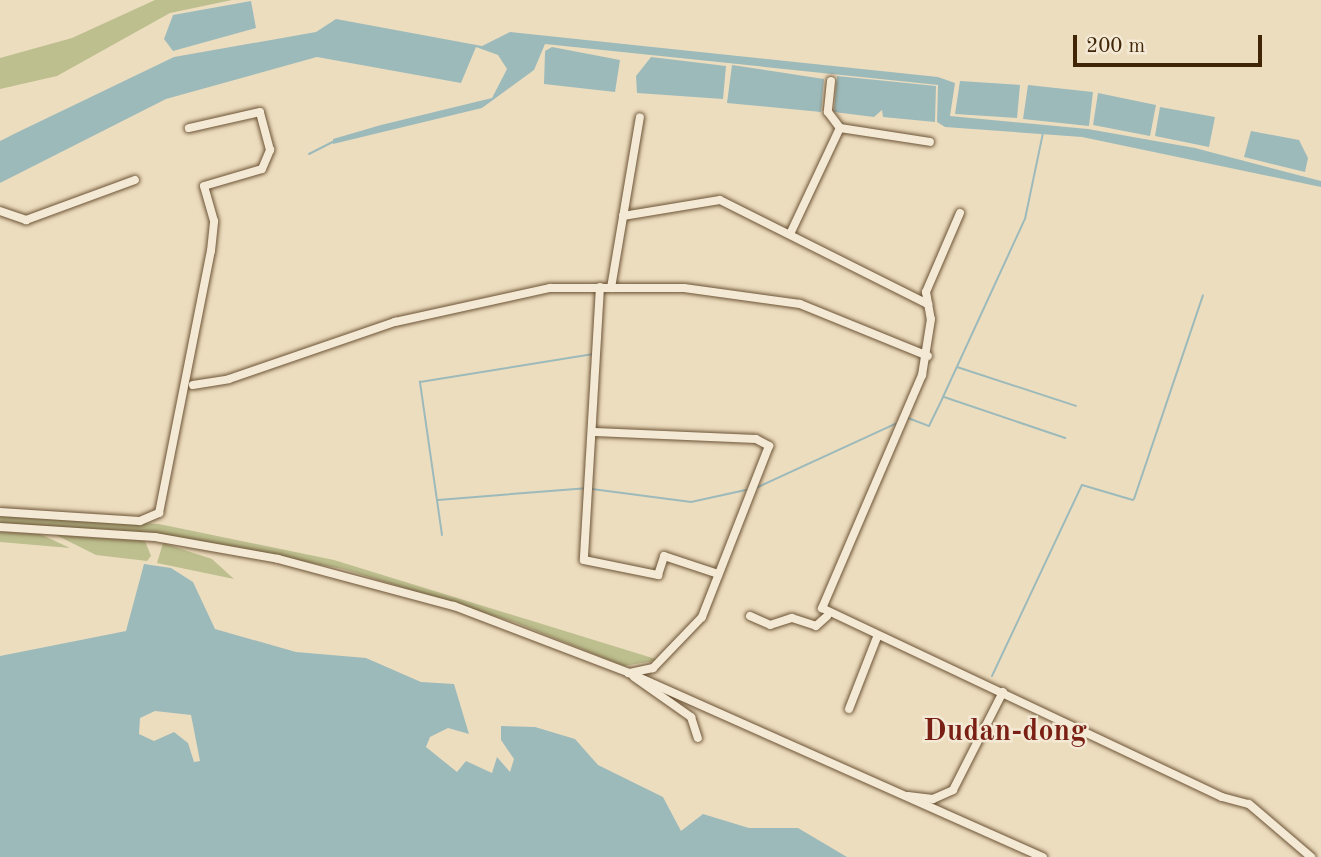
<!DOCTYPE html>
<html>
<head>
<meta charset="utf-8">
<style>
	body { margin:0 }
	#map { position:relative; width:1321px; height:857px; overflow:hidden; background:#edddbf; font-family:"Old Standard TT",serif }
	div>[style] { position:absolute }
	[style*='--x'] { left:calc(var(--x)*1px); top:calc(var(--y)*1px); width:calc(var(--w)*1px); rotate:calc(var(--a)*1deg) }
	.green>* { inset:0; background:#bdbf8f }
	.water>* { inset:0; background:#9dbabb }
	.stream>* { height:2px; margin:-1px; padding:0 1px; transform-origin:1px; border-radius:1px; background:#9dbabb }
	.roads { filter:drop-shadow(0 0 2px #6c5335) drop-shadow(0 0 2px #6c5335) }
	.minor>* { height:8px; margin:-4px; padding:0 4px; transform-origin:4px; border-radius:4px; background:#f3e9d5 }
	span { translate:-50% -50%; white-space:nowrap; text-align:center; line-height:1.15; -webkit-text-stroke:5px #f3e9d5; paint-order:stroke }
	.quarter-label { font-size:30px; color:#7a1f14; font-weight:700 }
	.scale { position:absolute; left:1073px; top:35px; width:189px; height:32px; box-sizing:border-box; border:4px solid #412507; border-top:0; padding-left:9px; font-size:21px; line-height:24px; white-space:nowrap; color:#412507; -webkit-text-stroke:5px #f3e9d5; paint-order:stroke }
</style>
</head>
<body>
<div id="map">
	<div class="green">
		<i style="clip-path:polygon(155px 0,232px 0,170px 13px,57px 76px,0 89px,0 58px,72px 38px)"></i>
		<i style="clip-path:polygon(0 515px,159px 524px,334px 560px,659px 660px,624px 666px,514px 622px,343px 569px,161px 535px,0 524px)"></i>
		<i style="clip-path:polygon(0 532px,40px 534px,70px 548px,0 542px)"></i>
		<i style="clip-path:polygon(56px 535px,145px 541px,151px 556px,147px 561px,96px 555px)"></i>
		<i style="clip-path:polygon(163px 543px,212px 559px,234px 579px,157px 563px)"></i>
	</div>
	<div class="water">
		<i style="clip-path:polygon(251px 1px,256px 28px,173px 51px,164px 39px,173px 15px)"></i>
		<i style="clip-path:polygon(336px 19px,482px 46px,510px 32px,938px 77px,955px 83px,950px 116px,1088px 129px,1195px 148px,1321px 181px,1321px 187px,1082px 137px,945px 127px,937px 122px,938px 85px,545px 44px,534px 70px,482px 108px,333px 144px,333px 139px,381px 125px,492px 98px,507px 69px,498px 55px,476px 47px,461px 83px,317px 57px,166px 99px,0 183px,0 141px,18px 132px,174px 57px,316px 32px)"></i>
		<i style="clip-path:polygon(552px 47px,620px 60px,615px 92px,544px 84px,545px 51px)"></i>
		<i style="clip-path:polygon(651px 57px,726px 66px,723px 99px,637px 93px,636px 76px)"></i>
		<i style="clip-path:polygon(732px 65px,824px 79px,821px 112px,727px 103px)"></i>
		<i style="clip-path:polygon(837px 76px,936px 86px,935px 122px,883px 117px,882px 110px,874px 117px,834px 112px)"></i>
		<i style="clip-path:polygon(960px 81px,1020px 85px,1017px 118px,955px 114px)"></i>
		<i style="clip-path:polygon(1028px 85px,1093px 92px,1089px 126px,1023px 119px)"></i>
		<i style="clip-path:polygon(1098px 93px,1156px 105px,1150px 136px,1093px 125px)"></i>
		<i style="clip-path:polygon(1160px 107px,1215px 117px,1209px 147px,1155px 136px)"></i>
		<i style="clip-path:polygon(1251px 131px,1299px 140px,1308px 158px,1305px 172px,1244px 157px)"></i>
		<i style="clip-path:polygon(evenodd,144px 564px,171px 568px,193px 582px,215px 629px,296px 652px,366px 658px,421px 682px,454px 684px,469px 734px,448px 728px,430px 737px,426px 747px,457px 772px,466px 761px,492px 773px,497px 757px,510px 772px,514px 759px,501px 740px,501px 726px,535px 727px,575px 739px,598px 765px,663px 797px,681px 831px,703px 814px,749px 828px,798px 828px,847px 857px,0 857px,0 656px,126px 631px,144px 564px,155px 711px,191px 715px,200px 761px,194px 762px,188px 743px,174px 732px,154px 741px,139px 734px,140px 718px,155px 711px)"></i>
	</div>
	<div class="stream">
		<i style="--x:309;--y:154;--w:27;--a:-27"></i>
		<i style="--x:957;--y:367;--w:125;--a:18.1"></i>
		<i style="--x:944;--y:397;--w:128;--a:18.7"></i>
		<i style="--x:908;--y:418;--w:22;--a:21"></i>
		<i style="--x:929;--y:426;--w:32;--a:-64"></i>
		<i style="--x:943;--y:397;--w:196;--a:-65.3"></i>
		<i style="--x:1025;--y:219;--w:88;--a:-78.2"></i>
		<i style="--x:758;--y:487;--w:151;--a:-24.7"></i>
		<i style="--x:592;--y:489;--w:100;--a:7.5"></i>
		<i style="--x:691;--y:502;--w:56;--a:-12.3"></i>
		<i style="--x:1134;--y:499;--w:215;--a:-71.3"></i>
		<i style="--x:438;--y:500;--w:148;--a:-4.6"></i>
		<i style="--x:442;--y:535;--w:155;--a:-98.2"></i>
		<i style="--x:420;--y:382;--w:174;--a:-9.2"></i>
		<i style="--x:992;--y:676;--w:211;--a:-64.8"></i>
		<i style="--x:1082;--y:485;--w:53;--a:16.4"></i>
	</div>
	<div class="roads">
		<div class="minor">
			<i style="--x:831;--y:81;--w:31;--a:96"></i>
			<i style="--x:828;--y:112;--w:20;--a:53"></i>
			<i style="--x:840;--y:128;--w:91;--a:8.8"></i>
			<i style="--x:0;--y:211;--w:28;--a:19"></i>
			<i style="--x:26;--y:220;--w:116;--a:-20.2"></i>
			<i style="--x:960;--y:213;--w:86;--a:113.3"></i>
			<i style="--x:926;--y:292;--w:27;--a:80"></i>
			<i style="--x:931;--y:319;--w:57;--a:99.1"></i>
			<i style="--x:922;--y:375;--w:254;--a:113.2"></i>
			<i style="--x:822;--y:608;--w:442;--a:25.3"></i>
			<i style="--x:1222;--y:797;--w:28;--a:15"></i>
			<i style="--x:1249;--y:804;--w:82;--a:40.5"></i>
			<i style="--x:623;--y:216;--w:98;--a:-9.4"></i>
			<i style="--x:720;--y:200;--w:233;--a:26.6"></i>
			<i style="--x:791;--y:232;--w:115;--a:-64.8"></i>
			<i style="--x:600;--y:287;--w:273;--a:93.4"></i>
			<i style="--x:584;--y:560;--w:76;--a:11.5"></i>
			<i style="--x:658;--y:575;--w:20;--a:-72"></i>
			<i style="--x:664;--y:556;--w:54;--a:18.4"></i>
			<i style="--x:611;--y:288;--w:173;--a:-80.4"></i>
			<i style="--x:193;--y:385;--w:36;--a:-9"></i>
			<i style="--x:229;--y:379;--w:176;--a:-19"></i>
			<i style="--x:395;--y:322;--w:159;--a:-12.4"></i>
			<i style="--x:550;--y:288;--w:134;--a:0"></i>
			<i style="--x:684;--y:288;--w:117;--a:7.9"></i>
			<i style="--x:800;--y:304;--w:138;--a:22.1"></i>
			<i style="--x:595;--y:432;--w:161;--a:2.5"></i>
			<i style="--x:756;--y:439;--w:15;--a:28"></i>
			<i style="--x:769;--y:446;--w:184;--a:111.4"></i>
			<i style="--x:702;--y:617;--w:71;--a:133.9"></i>
			<i style="--x:653;--y:668;--w:25;--a:168"></i>
			<i style="--x:0;--y:512;--w:140;--a:3.7"></i>
			<i style="--x:140;--y:521;--w:21;--a:-23"></i>
			<i style="--x:159;--y:513;--w:267;--a:-78.8"></i>
			<i style="--x:211;--y:251;--w:30;--a:-84"></i>
			<i style="--x:214;--y:221;--w:36;--a:-106"></i>
			<i style="--x:204;--y:186;--w:60;--a:-16.3"></i>
			<i style="--x:262;--y:169;--w:21;--a:-67"></i>
			<i style="--x:270;--y:150;--w:39;--a:-105"></i>
			<i style="--x:260;--y:112;--w:73;--a:167.3"></i>
			<i style="--x:0;--y:527;--w:155;--a:3.7"></i>
			<i style="--x:155;--y:537;--w:125;--a:10.1"></i>
			<i style="--x:278;--y:559;--w:182;--a:15"></i>
			<i style="--x:454;--y:606;--w:187;--a:20.9"></i>
			<i style="--x:629;--y:673;--w:453;--a:24"></i>
			<i style="--x:750;--y:616;--w:22;--a:24"></i>
			<i style="--x:770;--y:625;--w:23;--a:-18"></i>
			<i style="--x:792;--y:618;--w:25;--a:18"></i>
			<i style="--x:816;--y:626;--w:15;--a:-42"></i>
			<i style="--x:634;--y:677;--w:70;--a:35.1"></i>
			<i style="--x:691;--y:717;--w:22;--a:72"></i>
			<i style="--x:849;--y:709;--w:77;--a:-68.7"></i>
			<i style="--x:908;--y:796;--w:25;--a:7"></i>
			<i style="--x:933;--y:799;--w:22;--a:-24"></i>
			<i style="--x:953;--y:790;--w:110;--a:-63"></i>
		</div>
	</div>
	<div class="quarter-label">
		<span style="left:1005px;top:732px">Dudan-dong</span>
	</div>
	<div class="scale">200 m</div>
</div>
</body>
</html>
